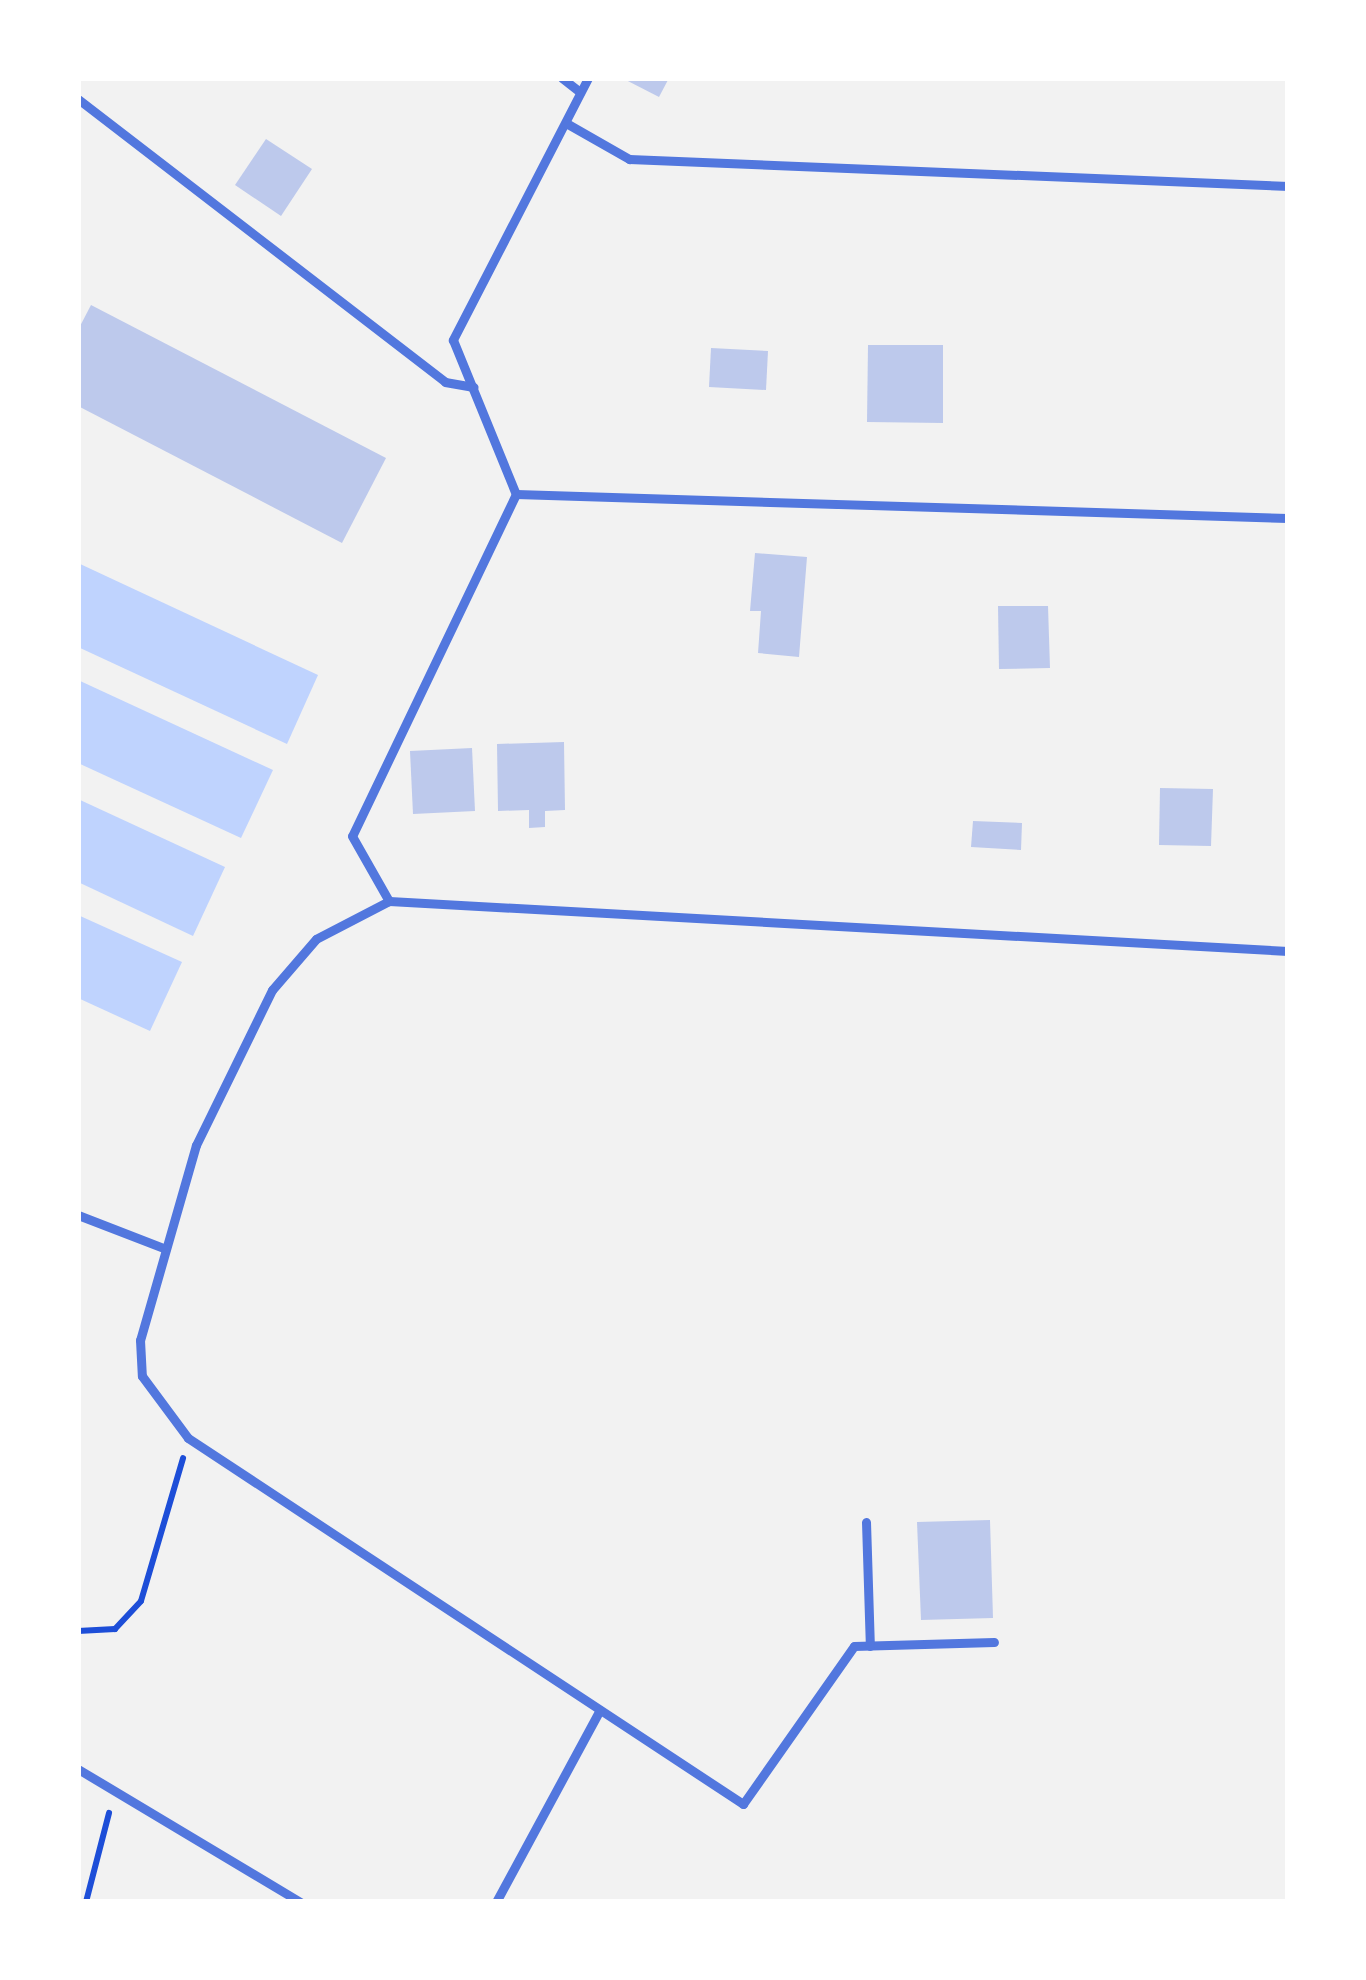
<!DOCTYPE html>
<html>
<head>
<meta charset="utf-8">
<style>
	body { margin:0 }
	#map { position:relative; width:1366px; height:1980px; overflow:hidden; background:#f2f2f2; font-family:Arial,sans-serif }
	div>[style] { position:absolute }
	[style*='--x'] { left:calc(var(--x)*1px); top:calc(var(--y)*1px); width:calc(var(--w)*1px); rotate:calc(var(--a)*1deg) }
	.water>* { inset:0; background:#bfd3fe }
	.building>* { inset:0; background:#bdc9ec }
	.path>* { height:6px; margin:-3px; padding:0 3px; transform-origin:3px; border-radius:3px; background:#1d4ed8 }
	.service>* { height:9px; margin:-4.5px; padding:0 4.5px; transform-origin:4.5px; border-radius:4.5px; background:#5277de }
	span { translate:-50% -50%; white-space:nowrap; text-align:center; line-height:1.15; -webkit-text-stroke:9px #fff; paint-order:stroke }
	.frame { position:absolute; inset:0; border:81px solid #fff; pointer-events:none }
</style>
</head>
<body>
<div id="map">
	<div class="water">
		<i style="clip-path:polygon(78px 563px,318px 675px,287px 744px,78px 647px)"></i>
		<i style="clip-path:polygon(78px 680px,273px 770px,241px 838px,78px 763px)"></i>
		<i style="clip-path:polygon(78px 799px,225px 867px,193px 936px,78px 882px)"></i>
		<i style="clip-path:polygon(78px 915px,182px 962px,150px 1031px,78px 998px)"></i>
	</div>
	<div class="building">
		<i style="clip-path:polygon(622px 78px,669px 78px,659px 97px)"></i>
		<i style="clip-path:polygon(266px 139px,312px 169px,281px 216px,235px 185px)"></i>
		<i style="clip-path:polygon(91px 305px,386px 458px,342px 543px,78px 406px,78px 330px)"></i>
		<i style="clip-path:polygon(868px 345px,943px 345px,943px 423px,867px 422px)"></i>
		<i style="clip-path:polygon(711px 348px,768px 351px,766px 390px,709px 387px)"></i>
		<i style="clip-path:polygon(755px 553px,807px 557px,799px 657px,758px 653px,761px 611px,750px 611px)"></i>
		<i style="clip-path:polygon(998px 606px,1048px 606px,1050px 668px,999px 669px)"></i>
		<i style="clip-path:polygon(564px 742px,565px 810px,545px 811px,545px 827px,529px 828px,529px 810px,498px 811px,497px 744px)"></i>
		<i style="clip-path:polygon(472px 748px,475px 811px,413px 814px,410px 751px)"></i>
		<i style="clip-path:polygon(1160px 788px,1213px 789px,1211px 846px,1159px 845px)"></i>
		<i style="clip-path:polygon(973px 821px,1022px 823px,1021px 850px,971px 847px)"></i>
		<i style="clip-path:polygon(990px 1520px,993px 1618px,921px 1620px,917px 1522px)"></i>
	</div>
	<div class="path">
		<i style="--x:78;--y:1631;--w:37;--a:-3"></i>
		<i style="--x:115;--y:1629;--w:38;--a:-47"></i>
		<i style="--x:141;--y:1601;--w:149;--a:-73.6"></i>
		<i style="--x:86;--y:1902;--w:92;--a:-75.5"></i>
	</div>
	<div class="service">
		<i style="--x:562;--y:78;--w:23;--a:38"></i>
		<i style="--x:588;--y:78;--w:295;--a:117.3"></i>
		<i style="--x:453;--y:340;--w:166;--a:67.8"></i>
		<i style="--x:516;--y:494;--w:379;--a:115.6"></i>
		<i style="--x:352;--y:836;--w:75;--a:60.4"></i>
		<i style="--x:389;--y:901;--w:900;--a:3.18"></i>
		<i style="--x:78;--y:99;--w:463;--a:37.6"></i>
		<i style="--x:445;--y:382;--w:29;--a:10"></i>
		<i style="--x:566;--y:123;--w:73;--a:29.7"></i>
		<i style="--x:629;--y:159;--w:660;--a:2.35"></i>
		<i style="--x:516;--y:494;--w:772;--a:1.78"></i>
		<i style="--x:389;--y:901;--w:82;--a:152.5"></i>
		<i style="--x:316;--y:939;--w:67;--a:130.8"></i>
		<i style="--x:272;--y:990;--w:173;--a:116.1"></i>
		<i style="--x:196;--y:1145;--w:203;--a:106"></i>
		<i style="--x:140;--y:1340;--w:36;--a:87"></i>
		<i style="--x:142;--y:1376;--w:77;--a:53.4"></i>
		<i style="--x:188;--y:1438;--w:665;--a:33.4"></i>
		<i style="--x:743;--y:1804;--w:193;--a:-54.9"></i>
		<i style="--x:854;--y:1646;--w:140;--a:-1.6"></i>
		<i style="--x:78;--y:1215;--w:94;--a:21.1"></i>
		<i style="--x:866;--y:1522;--w:124;--a:88.2"></i>
		<i style="--x:78;--y:1769;--w:259;--a:30.9"></i>
		<i style="--x:496;--y:1902;--w:218;--a:-61.6"></i>
	</div>
	<div class="frame"></div>
</div>
</body>
</html>
